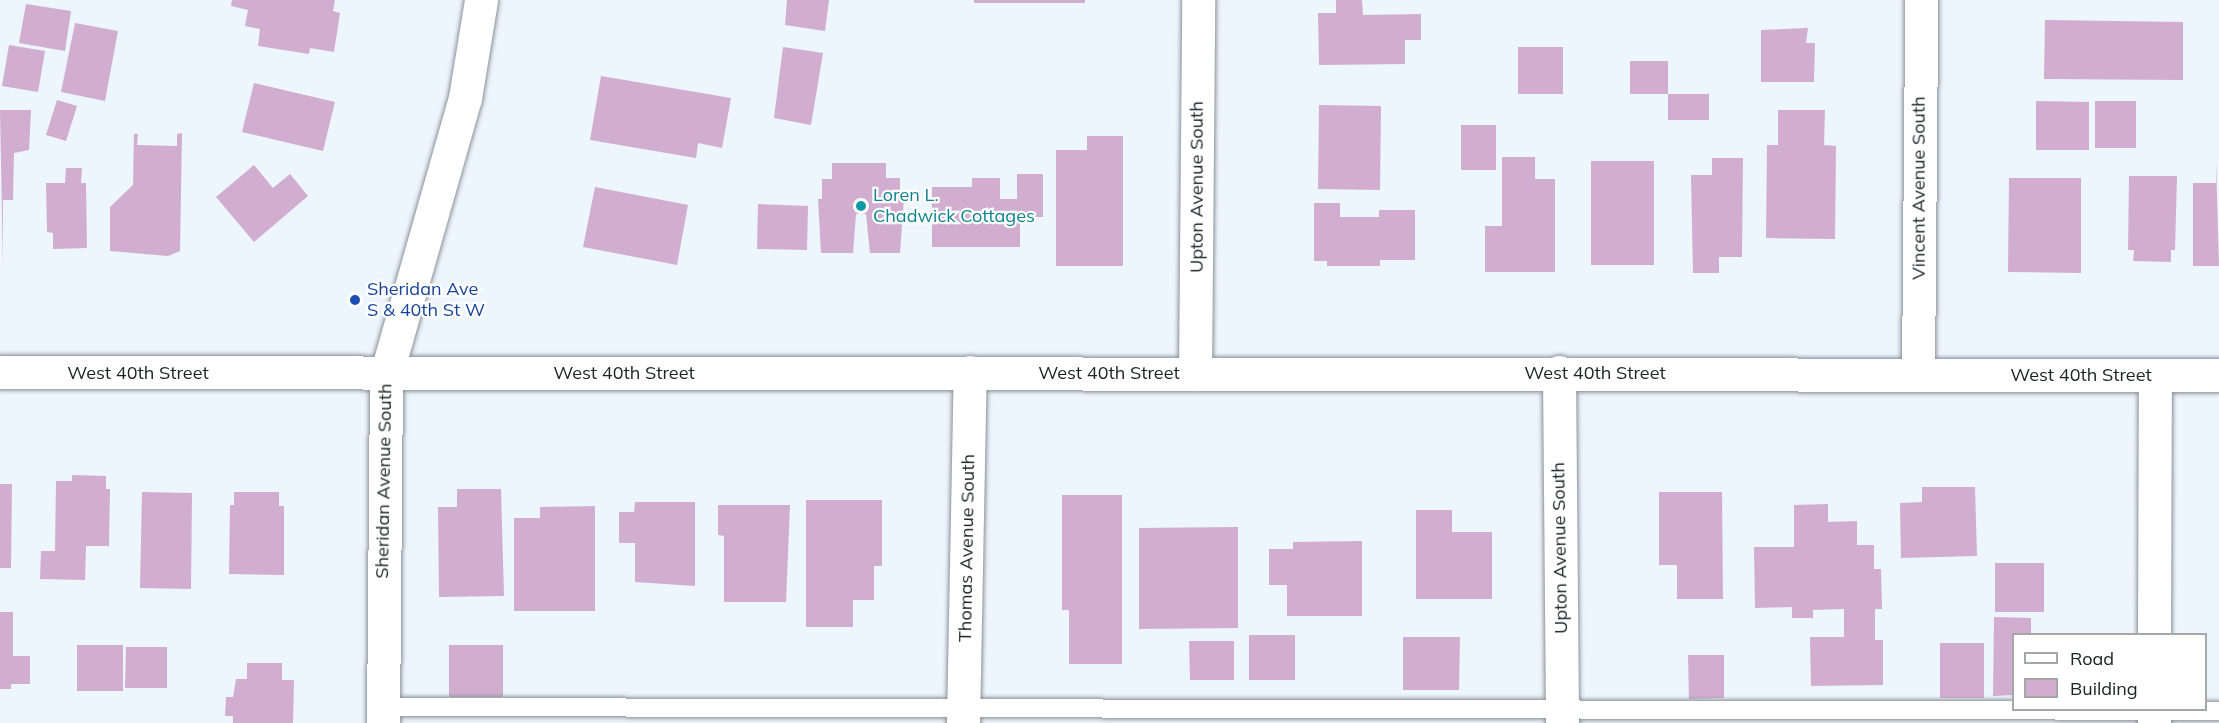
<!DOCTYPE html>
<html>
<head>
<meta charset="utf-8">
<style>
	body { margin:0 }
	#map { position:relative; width:2219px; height:723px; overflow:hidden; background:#edf5fd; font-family:Mulish,sans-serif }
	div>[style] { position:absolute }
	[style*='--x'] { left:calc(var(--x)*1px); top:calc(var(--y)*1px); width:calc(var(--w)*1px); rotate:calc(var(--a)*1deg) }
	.building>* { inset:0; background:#d1adcf }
	.roads { filter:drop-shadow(0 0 2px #8b9299) drop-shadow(0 0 2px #8b9299) }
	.service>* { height:18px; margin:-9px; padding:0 9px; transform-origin:9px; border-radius:9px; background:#fff }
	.minor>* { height:33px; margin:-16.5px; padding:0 16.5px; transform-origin:16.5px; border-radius:16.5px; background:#fff }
	.tertiary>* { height:33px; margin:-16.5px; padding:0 16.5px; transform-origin:16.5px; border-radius:16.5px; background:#fff }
	.dots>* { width:16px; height:16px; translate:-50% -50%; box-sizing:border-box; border:3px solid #fff; border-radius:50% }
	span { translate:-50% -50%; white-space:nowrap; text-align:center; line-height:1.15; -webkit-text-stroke:4.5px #fff; paint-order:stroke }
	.street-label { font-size:18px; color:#202326 }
	.culture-label { font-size:18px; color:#0d838f }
	.left { translate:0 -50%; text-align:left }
	.transit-label { font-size:18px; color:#164399 }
	.legend { position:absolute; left:2012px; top:633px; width:195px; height:78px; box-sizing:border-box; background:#fff; border:2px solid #a6a7a8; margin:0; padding:8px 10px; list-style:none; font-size:18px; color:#202326 }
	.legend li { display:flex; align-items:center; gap:12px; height:30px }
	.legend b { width:30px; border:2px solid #a6a7a8 }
</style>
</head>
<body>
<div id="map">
	<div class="building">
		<i style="clip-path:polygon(232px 0,335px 0,333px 11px,340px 13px,334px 52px,310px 48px,309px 54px,258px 46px,260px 29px,245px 26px,248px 10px,231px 6px)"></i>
		<i style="clip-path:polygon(787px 0,829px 0,825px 31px,785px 25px)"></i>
		<i style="clip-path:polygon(974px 0,1085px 0,1085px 3px,974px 3px)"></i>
		<i style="clip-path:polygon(1336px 0,1362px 0,1363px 15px,1421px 14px,1421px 40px,1405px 40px,1405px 64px,1319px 65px,1318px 13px,1336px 13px)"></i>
		<i style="clip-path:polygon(26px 4px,71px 11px,65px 51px,19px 43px)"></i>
		<i style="clip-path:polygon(2045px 20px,2183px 22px,2183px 80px,2044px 79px)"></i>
		<i style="clip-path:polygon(75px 23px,118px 31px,105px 101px,61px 92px)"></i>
		<i style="clip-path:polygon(1808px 28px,1806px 43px,1815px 43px,1814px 82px,1761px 82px,1761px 30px)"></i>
		<i style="clip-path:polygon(9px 45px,45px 51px,38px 92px,2px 86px)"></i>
		<i style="clip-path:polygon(783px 47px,823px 53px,811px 125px,774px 118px)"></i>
		<i style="clip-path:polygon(1518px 47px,1563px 47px,1563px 94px,1518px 94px)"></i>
		<i style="clip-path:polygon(1630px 61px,1668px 61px,1668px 94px,1630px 94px)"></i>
		<i style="clip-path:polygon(601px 76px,731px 98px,722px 148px,698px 143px,696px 158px,590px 140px)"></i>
		<i style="clip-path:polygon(254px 83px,335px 102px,323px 151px,242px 132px)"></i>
		<i style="clip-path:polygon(1668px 94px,1709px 94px,1709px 120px,1668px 120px)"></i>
		<i style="clip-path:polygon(57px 100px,77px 106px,66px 141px,46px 135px)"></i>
		<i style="clip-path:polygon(2036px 101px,2089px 102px,2089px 150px,2036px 150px)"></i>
		<i style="clip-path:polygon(2095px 101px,2136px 101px,2136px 148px,2095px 148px)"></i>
		<i style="clip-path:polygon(1319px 105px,1381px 106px,1380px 190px,1318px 189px)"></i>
		<i style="clip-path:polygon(0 110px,31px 110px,29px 150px,14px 153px,13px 200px,3px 200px,3px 265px)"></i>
		<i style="clip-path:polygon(1778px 110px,1825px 110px,1824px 145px,1836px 146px,1835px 239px,1766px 238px,1767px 145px,1778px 145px)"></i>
		<i style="clip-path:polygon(1461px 125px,1496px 125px,1496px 170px,1461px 170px)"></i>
		<i style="clip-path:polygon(182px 133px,180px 251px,168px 256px,110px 251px,110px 207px,133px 185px,134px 134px,138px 134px,137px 145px,177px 146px,177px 134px)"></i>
		<i style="clip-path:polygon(1087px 136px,1123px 136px,1123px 266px,1056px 266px,1056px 150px,1087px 150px)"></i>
		<i style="clip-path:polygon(1502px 157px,1535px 157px,1535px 179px,1555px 179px,1555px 272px,1485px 272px,1485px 226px,1502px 226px)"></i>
		<i style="clip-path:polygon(1712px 158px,1743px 158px,1742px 257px,1719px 257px,1719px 273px,1693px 273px,1691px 175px,1712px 175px)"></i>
		<i style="clip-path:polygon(1591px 161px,1654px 161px,1654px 265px,1591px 265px)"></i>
		<i style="clip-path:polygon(2216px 161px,2219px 266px,2193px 266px,2193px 183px,2216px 183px)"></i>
		<i style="clip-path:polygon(832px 163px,886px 163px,886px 178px,900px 178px,900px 198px,904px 198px,900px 253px,870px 253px,866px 214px,856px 214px,853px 253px,821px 253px,818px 199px,822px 199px,822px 179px,832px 179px)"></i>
		<i style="clip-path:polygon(254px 165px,273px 188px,290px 174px,308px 196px,254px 242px,216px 197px)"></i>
		<i style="clip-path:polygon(66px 168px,82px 168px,81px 183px,86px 183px,87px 248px,53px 249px,53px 233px,47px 232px,46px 183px,65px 183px)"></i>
		<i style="clip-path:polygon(1017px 174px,1043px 174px,1043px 217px,1020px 217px,1020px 247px,932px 247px,932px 187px,972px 187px,972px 178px,1000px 178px,1000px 199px,1017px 199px)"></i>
		<i style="clip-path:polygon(2129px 176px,2177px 176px,2175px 250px,2171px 250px,2171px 262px,2133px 261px,2134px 250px,2128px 250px)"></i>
		<i style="clip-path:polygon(2009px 178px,2081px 178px,2081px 273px,2008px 272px)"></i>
		<i style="clip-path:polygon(595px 187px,688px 205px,677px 265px,583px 247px)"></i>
		<i style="clip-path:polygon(1314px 203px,1340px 203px,1340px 217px,1379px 217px,1379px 210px,1415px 210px,1415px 260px,1380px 260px,1380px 266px,1327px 266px,1327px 261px,1314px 261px)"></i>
		<i style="clip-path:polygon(758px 204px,808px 206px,807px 250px,757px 249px)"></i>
		<i style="clip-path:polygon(72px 475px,106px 476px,106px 489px,110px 489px,109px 546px,86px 546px,85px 580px,40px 579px,41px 551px,55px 551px,56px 481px,72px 481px)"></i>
		<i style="clip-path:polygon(0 484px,12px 484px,11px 568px,0 568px)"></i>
		<i style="clip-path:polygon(1922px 487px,1975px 487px,1977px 556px,1901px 558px,1900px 503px,1922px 502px)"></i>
		<i style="clip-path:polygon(457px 489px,501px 489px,504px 596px,439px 597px,438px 507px,457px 507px)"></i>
		<i style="clip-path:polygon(142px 492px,192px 493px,191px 589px,140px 588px)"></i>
		<i style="clip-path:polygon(234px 492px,279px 492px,279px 506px,284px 506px,284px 575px,229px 574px,230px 505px,234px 505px)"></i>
		<i style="clip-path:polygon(1659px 492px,1722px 492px,1723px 599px,1677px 599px,1677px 565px,1659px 565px)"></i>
		<i style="clip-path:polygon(1062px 495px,1122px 495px,1122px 664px,1069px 664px,1069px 610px,1062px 610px)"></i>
		<i style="clip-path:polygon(806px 500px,882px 500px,882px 566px,874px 566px,874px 600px,853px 600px,853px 627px,806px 627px)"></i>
		<i style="clip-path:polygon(635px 502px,695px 502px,695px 586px,635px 582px,635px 543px,619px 543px,619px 512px,634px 512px)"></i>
		<i style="clip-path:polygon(1828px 504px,1828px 522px,1857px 521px,1857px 545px,1874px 545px,1874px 569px,1881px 569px,1882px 609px,1875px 609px,1875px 640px,1883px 640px,1883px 685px,1811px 686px,1810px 637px,1844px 637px,1844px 609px,1813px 610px,1813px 618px,1792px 618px,1792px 607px,1755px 608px,1754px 547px,1794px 547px,1794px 505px)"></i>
		<i style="clip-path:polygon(718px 505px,790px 505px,786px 602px,724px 602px,724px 536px,718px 535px)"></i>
		<i style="clip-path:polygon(595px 506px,595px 611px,514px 611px,514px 518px,540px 518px,540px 507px)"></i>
		<i style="clip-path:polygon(1416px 510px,1452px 510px,1452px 532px,1492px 532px,1492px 599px,1416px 599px)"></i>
		<i style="clip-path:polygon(1238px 527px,1238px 628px,1139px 629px,1139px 528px)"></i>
		<i style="clip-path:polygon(1362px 541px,1362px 616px,1287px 616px,1287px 585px,1269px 585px,1269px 549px,1293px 549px,1293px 542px)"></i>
		<i style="clip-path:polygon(1995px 563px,2044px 563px,2044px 612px,1995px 612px)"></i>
		<i style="clip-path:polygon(0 612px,13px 612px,13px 656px,30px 656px,30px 684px,11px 684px,11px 689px,0 689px)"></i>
		<i style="clip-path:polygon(1994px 617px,2031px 618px,2031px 634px,2014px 634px,2014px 695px,1993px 696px)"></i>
		<i style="clip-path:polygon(1249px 635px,1295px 635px,1295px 680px,1249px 680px)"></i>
		<i style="clip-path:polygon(1403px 637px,1460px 637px,1459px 690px,1403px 690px)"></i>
		<i style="clip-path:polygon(1189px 641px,1234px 641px,1234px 680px,1190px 680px)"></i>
		<i style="clip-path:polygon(1940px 643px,1984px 643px,1984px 698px,1940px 698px)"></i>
		<i style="clip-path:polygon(77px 645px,123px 645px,123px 691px,77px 691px)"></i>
		<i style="clip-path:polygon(449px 645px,503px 645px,503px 697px,449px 697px)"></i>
		<i style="clip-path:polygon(126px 647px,167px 647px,167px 688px,125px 688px)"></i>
		<i style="clip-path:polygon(1688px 655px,1724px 655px,1724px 698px,1689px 699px)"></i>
		<i style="clip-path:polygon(247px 663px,282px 663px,282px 680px,294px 680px,293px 723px,233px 723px,233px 716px,225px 716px,226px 697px,233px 697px,236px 679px,247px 679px)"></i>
	</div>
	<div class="roads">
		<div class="service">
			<i style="--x:383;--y:707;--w:1836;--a:0.12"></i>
		</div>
		<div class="minor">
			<i style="--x:0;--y:372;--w:2219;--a:0.08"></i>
			<i style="--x:1559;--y:372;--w:351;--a:89.5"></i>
			<i style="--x:1195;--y:374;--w:374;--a:-89.5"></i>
			<i style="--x:1918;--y:375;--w:375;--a:-89.5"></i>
			<i style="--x:2154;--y:634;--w:259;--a:-89.8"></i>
			<i style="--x:2154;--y:710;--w:13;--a:90"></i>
			<i style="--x:963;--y:723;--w:351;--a:-88.9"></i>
		</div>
		<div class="tertiary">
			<i style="--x:383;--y:723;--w:348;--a:-89.5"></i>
			<i style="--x:386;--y:375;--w:288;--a:-74.1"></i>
			<i style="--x:465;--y:98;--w:99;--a:-80.7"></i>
		</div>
	</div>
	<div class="dots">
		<i style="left:861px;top:206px;background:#0f9aa8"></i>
		<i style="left:355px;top:300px;background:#1a4fb4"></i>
	</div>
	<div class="street-label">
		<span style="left:1197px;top:187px;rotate:-90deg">Upton Avenue South</span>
		<span style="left:1919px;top:188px;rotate:-90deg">Vincent Avenue South</span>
		<span style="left:138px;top:373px">West 40th Street</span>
		<span style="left:624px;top:373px">West 40th Street</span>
		<span style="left:1109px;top:373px">West 40th Street</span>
		<span style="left:1595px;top:373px">West 40th Street</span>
		<span style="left:2081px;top:375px">West 40th Street</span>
		<span style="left:384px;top:481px;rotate:-89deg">Sheridan Avenue South</span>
		<span style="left:967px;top:548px;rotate:-89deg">Thomas Avenue South</span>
		<span style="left:1560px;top:548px;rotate:-91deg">Upton Avenue South</span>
	</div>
	<div class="culture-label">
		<span class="left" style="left:873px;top:206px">Loren L.<br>Chadwick Cottages</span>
	</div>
	<div class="transit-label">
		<span class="left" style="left:367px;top:300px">Sheridan Ave<br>S &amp; 40th St W</span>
	</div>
	<ul class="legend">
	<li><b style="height:8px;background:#fff"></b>Road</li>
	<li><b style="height:16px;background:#d1adcf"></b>Building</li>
	</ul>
</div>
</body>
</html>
